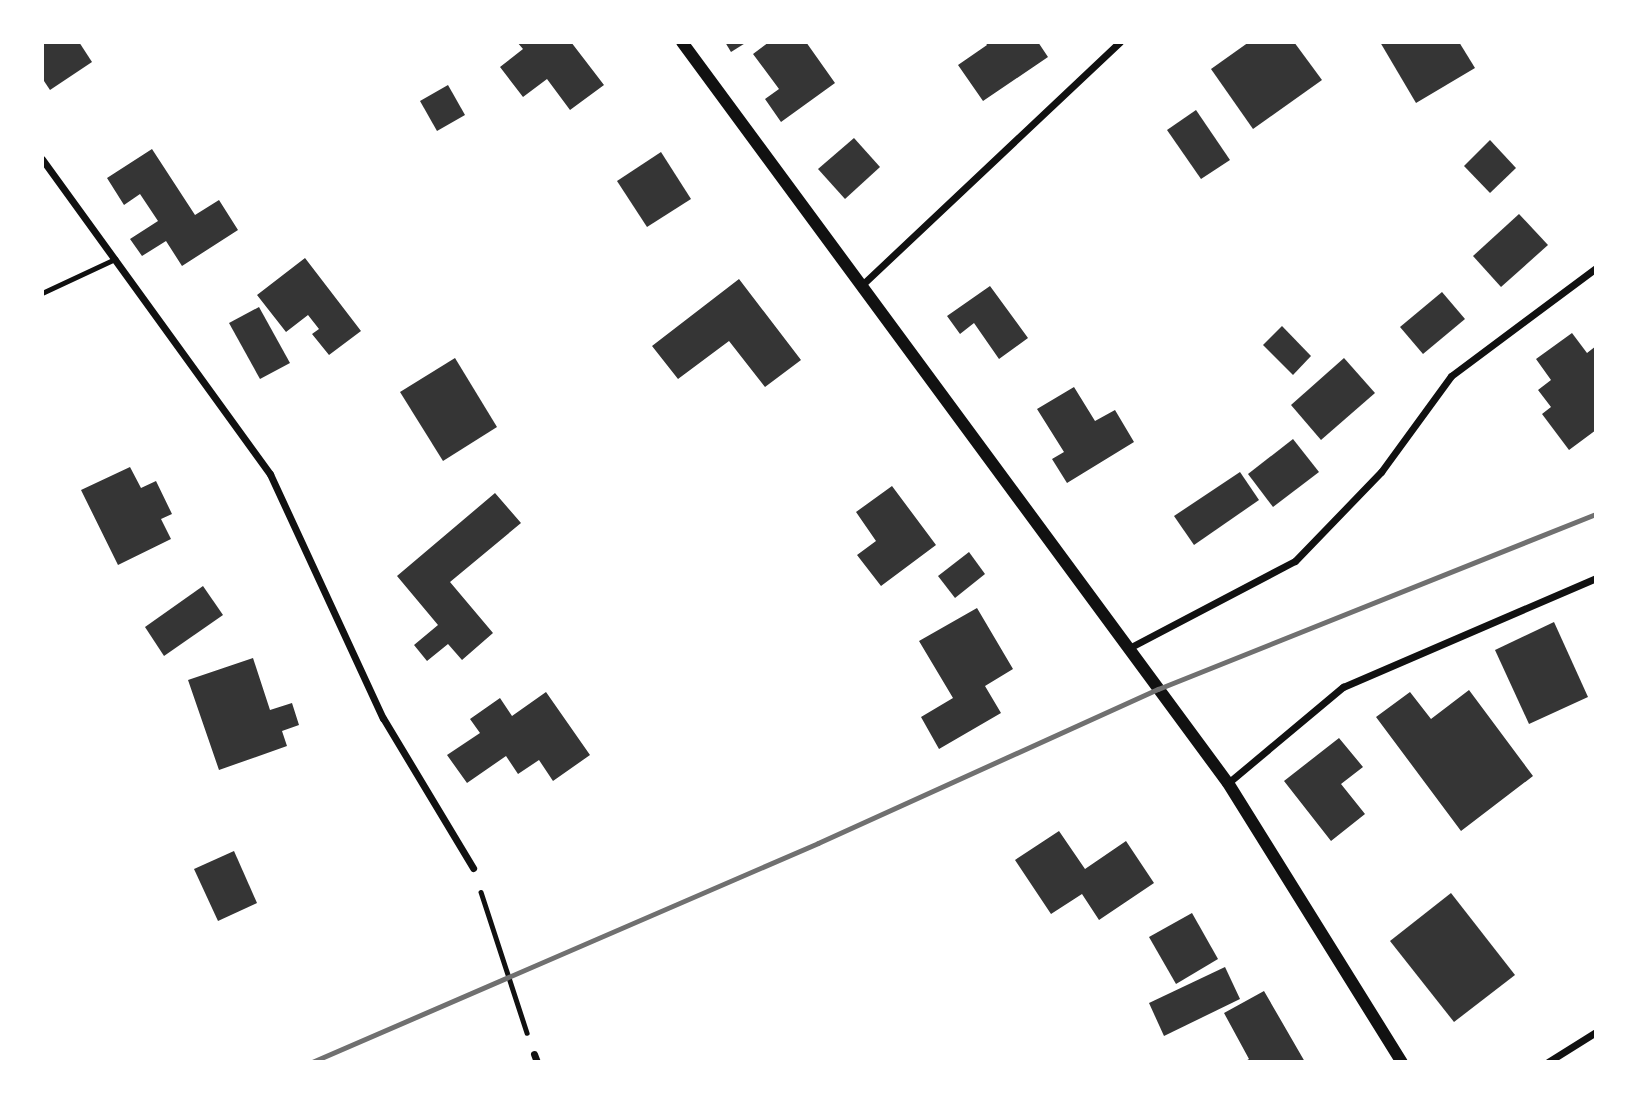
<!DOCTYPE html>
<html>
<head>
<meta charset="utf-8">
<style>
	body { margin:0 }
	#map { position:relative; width:1638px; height:1104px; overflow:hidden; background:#fff; font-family:Mulish,sans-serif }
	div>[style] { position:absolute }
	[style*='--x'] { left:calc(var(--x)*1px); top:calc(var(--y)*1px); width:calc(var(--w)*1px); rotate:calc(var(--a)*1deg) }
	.building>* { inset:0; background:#353535 }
	.path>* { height:4.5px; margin:-2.25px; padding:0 2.25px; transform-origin:2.25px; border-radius:2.25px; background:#111 }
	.service>* { height:5px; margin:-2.5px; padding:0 2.5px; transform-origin:2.5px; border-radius:2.5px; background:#111 }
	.minor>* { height:7px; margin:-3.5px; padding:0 3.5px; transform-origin:3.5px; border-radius:3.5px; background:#111 }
	.tertiary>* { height:12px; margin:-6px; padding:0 6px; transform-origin:6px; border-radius:6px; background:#111 }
	.rail>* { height:5px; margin:-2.5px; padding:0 2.5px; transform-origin:2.5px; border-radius:2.5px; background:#707070 }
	span { translate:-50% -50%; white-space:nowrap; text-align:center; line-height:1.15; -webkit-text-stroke:7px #fff; paint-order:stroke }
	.frame { position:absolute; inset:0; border:44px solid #fff; pointer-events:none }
</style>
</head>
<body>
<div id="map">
	<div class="building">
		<i style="clip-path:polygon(42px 42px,79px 42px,92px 62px,50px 90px,42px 78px)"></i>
		<i style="clip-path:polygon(517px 42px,571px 42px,604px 85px,570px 110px,547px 79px,523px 97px,500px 67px,523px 49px)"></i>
		<i style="clip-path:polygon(725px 42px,747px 42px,731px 52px)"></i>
		<i style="clip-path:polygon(769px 42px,806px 42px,835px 83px,781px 122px,765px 99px,779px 89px,753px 54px)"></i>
		<i style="clip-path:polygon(985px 42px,1038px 42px,1048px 57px,983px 101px,958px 65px,987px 45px)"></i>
		<i style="clip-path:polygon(1249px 42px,1294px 42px,1322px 80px,1253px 129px,1211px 69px)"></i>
		<i style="clip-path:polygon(1380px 42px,1459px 42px,1475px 68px,1416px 103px)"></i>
		<i style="clip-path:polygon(448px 85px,465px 115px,437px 131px,420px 101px)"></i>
		<i style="clip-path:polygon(1196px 110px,1230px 160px,1201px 179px,1167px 130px)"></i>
		<i style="clip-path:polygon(854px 138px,880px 167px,845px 199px,818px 169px)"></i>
		<i style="clip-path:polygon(1490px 140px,1516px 168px,1490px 193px,1464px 166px)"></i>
		<i style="clip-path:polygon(152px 149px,195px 215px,219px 200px,238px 230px,182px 266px,166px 241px,142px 256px,130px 239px,158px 221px,140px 194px,124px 205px,107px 178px)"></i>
		<i style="clip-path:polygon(661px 152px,691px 199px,647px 227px,617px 181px)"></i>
		<i style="clip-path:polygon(1519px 214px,1548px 245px,1501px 287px,1473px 256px)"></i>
		<i style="clip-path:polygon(305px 258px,361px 331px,329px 355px,312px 334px,319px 329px,308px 315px,286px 332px,257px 295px)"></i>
		<i style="clip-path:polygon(739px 279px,801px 360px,765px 387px,729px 341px,678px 379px,652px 346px)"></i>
		<i style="clip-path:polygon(990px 286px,1028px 338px,999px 359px,974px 323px,960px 334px,947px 316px)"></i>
		<i style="clip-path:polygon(1442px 292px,1465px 319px,1423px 354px,1400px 327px)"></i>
		<i style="clip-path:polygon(259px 307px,290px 363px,260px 379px,229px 323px)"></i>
		<i style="clip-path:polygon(1282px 326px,1311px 356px,1293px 375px,1263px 345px)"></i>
		<i style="clip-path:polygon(1572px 333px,1587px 353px,1596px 346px,1596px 430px,1569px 450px,1542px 414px,1551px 407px,1538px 390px,1551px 380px,1536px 359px)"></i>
		<i style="clip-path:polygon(455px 358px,497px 427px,443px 461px,400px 392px)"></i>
		<i style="clip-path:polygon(1344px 358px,1375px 393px,1321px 440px,1291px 405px)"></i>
		<i style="clip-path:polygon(1074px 387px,1095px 421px,1115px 410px,1134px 442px,1067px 483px,1052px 459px,1064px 452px,1037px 409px)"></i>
		<i style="clip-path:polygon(1293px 439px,1319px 472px,1273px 507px,1248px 474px)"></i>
		<i style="clip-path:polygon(130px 467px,141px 488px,156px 481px,172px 514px,161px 519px,171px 539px,118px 565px,81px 490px)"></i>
		<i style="clip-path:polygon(1240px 472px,1259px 500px,1194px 545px,1174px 516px)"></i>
		<i style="clip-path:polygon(892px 486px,936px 545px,881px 586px,857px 555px,876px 541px,856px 512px)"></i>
		<i style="clip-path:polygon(495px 493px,521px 523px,450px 582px,493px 633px,462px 660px,448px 644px,427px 661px,414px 645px,438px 625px,397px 576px)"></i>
		<i style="clip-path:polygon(969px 552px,985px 574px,955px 598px,938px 576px)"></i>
		<i style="clip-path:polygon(203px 586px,223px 615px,164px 656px,145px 627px)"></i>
		<i style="clip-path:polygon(977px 608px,1013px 669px,985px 686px,1001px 713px,939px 749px,921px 717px,953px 698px,919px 641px)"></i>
		<i style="clip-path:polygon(1554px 622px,1588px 697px,1529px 724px,1495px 650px)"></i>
		<i style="clip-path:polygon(253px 658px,270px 710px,292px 703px,299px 725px,282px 731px,287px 746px,219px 770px,188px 680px)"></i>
		<i style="clip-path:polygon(1469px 690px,1533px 776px,1461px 831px,1376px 717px,1410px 692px,1431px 719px)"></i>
		<i style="clip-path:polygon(546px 692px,590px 755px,553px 781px,539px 760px,518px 774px,506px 756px,467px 783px,447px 755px,480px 733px,470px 719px,500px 698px,512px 716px)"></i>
		<i style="clip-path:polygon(1339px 738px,1363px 767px,1341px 784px,1365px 814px,1331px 841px,1284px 781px)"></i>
		<i style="clip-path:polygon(1059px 831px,1085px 869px,1126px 841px,1154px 883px,1099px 920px,1082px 894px,1051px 914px,1015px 860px)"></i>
		<i style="clip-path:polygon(234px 851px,257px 903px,218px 921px,194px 869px)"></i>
		<i style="clip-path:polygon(1451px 893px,1515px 975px,1454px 1022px,1390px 941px)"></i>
		<i style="clip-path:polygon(1192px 913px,1218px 959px,1176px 984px,1149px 937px)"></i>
		<i style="clip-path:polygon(1225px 967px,1240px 999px,1164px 1036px,1149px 1003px)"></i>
		<i style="clip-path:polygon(1264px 991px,1305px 1062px,1244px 1062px,1249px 1059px,1224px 1013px)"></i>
	</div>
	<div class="path">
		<i style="--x:481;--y:892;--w:148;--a:71.9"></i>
	</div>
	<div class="service">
		<i style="--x:42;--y:293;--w:81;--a:-25"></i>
	</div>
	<div class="minor">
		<i style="--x:42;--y:159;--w:389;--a:54.1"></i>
		<i style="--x:270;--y:474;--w:269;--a:65.2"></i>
		<i style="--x:383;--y:718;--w:175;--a:59"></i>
		<i style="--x:863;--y:284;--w:353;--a:-43.3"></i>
		<i style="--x:1131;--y:647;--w:185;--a:-27.7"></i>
		<i style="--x:1295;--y:561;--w:124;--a:-46"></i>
		<i style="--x:1381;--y:472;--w:119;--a:-53.9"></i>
		<i style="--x:1451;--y:376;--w:181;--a:-36.7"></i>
		<i style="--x:1228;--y:783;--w:150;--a:-39.9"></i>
		<i style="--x:1343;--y:687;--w:275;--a:-23.3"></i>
		<i style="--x:534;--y:1054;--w:9;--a:69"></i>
		<i style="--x:1548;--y:1062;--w:57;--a:-32"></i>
	</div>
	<div class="tertiary">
		<i style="--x:682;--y:42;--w:920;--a:53.62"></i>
		<i style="--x:1228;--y:783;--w:329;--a:58.1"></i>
	</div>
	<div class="rail">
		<i style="--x:312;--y:1062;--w:551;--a:-23.4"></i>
		<i style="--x:818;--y:843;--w:373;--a:-24.4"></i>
		<i style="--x:1158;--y:689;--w:472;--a:-21.8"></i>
	</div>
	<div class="frame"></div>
</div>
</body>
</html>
